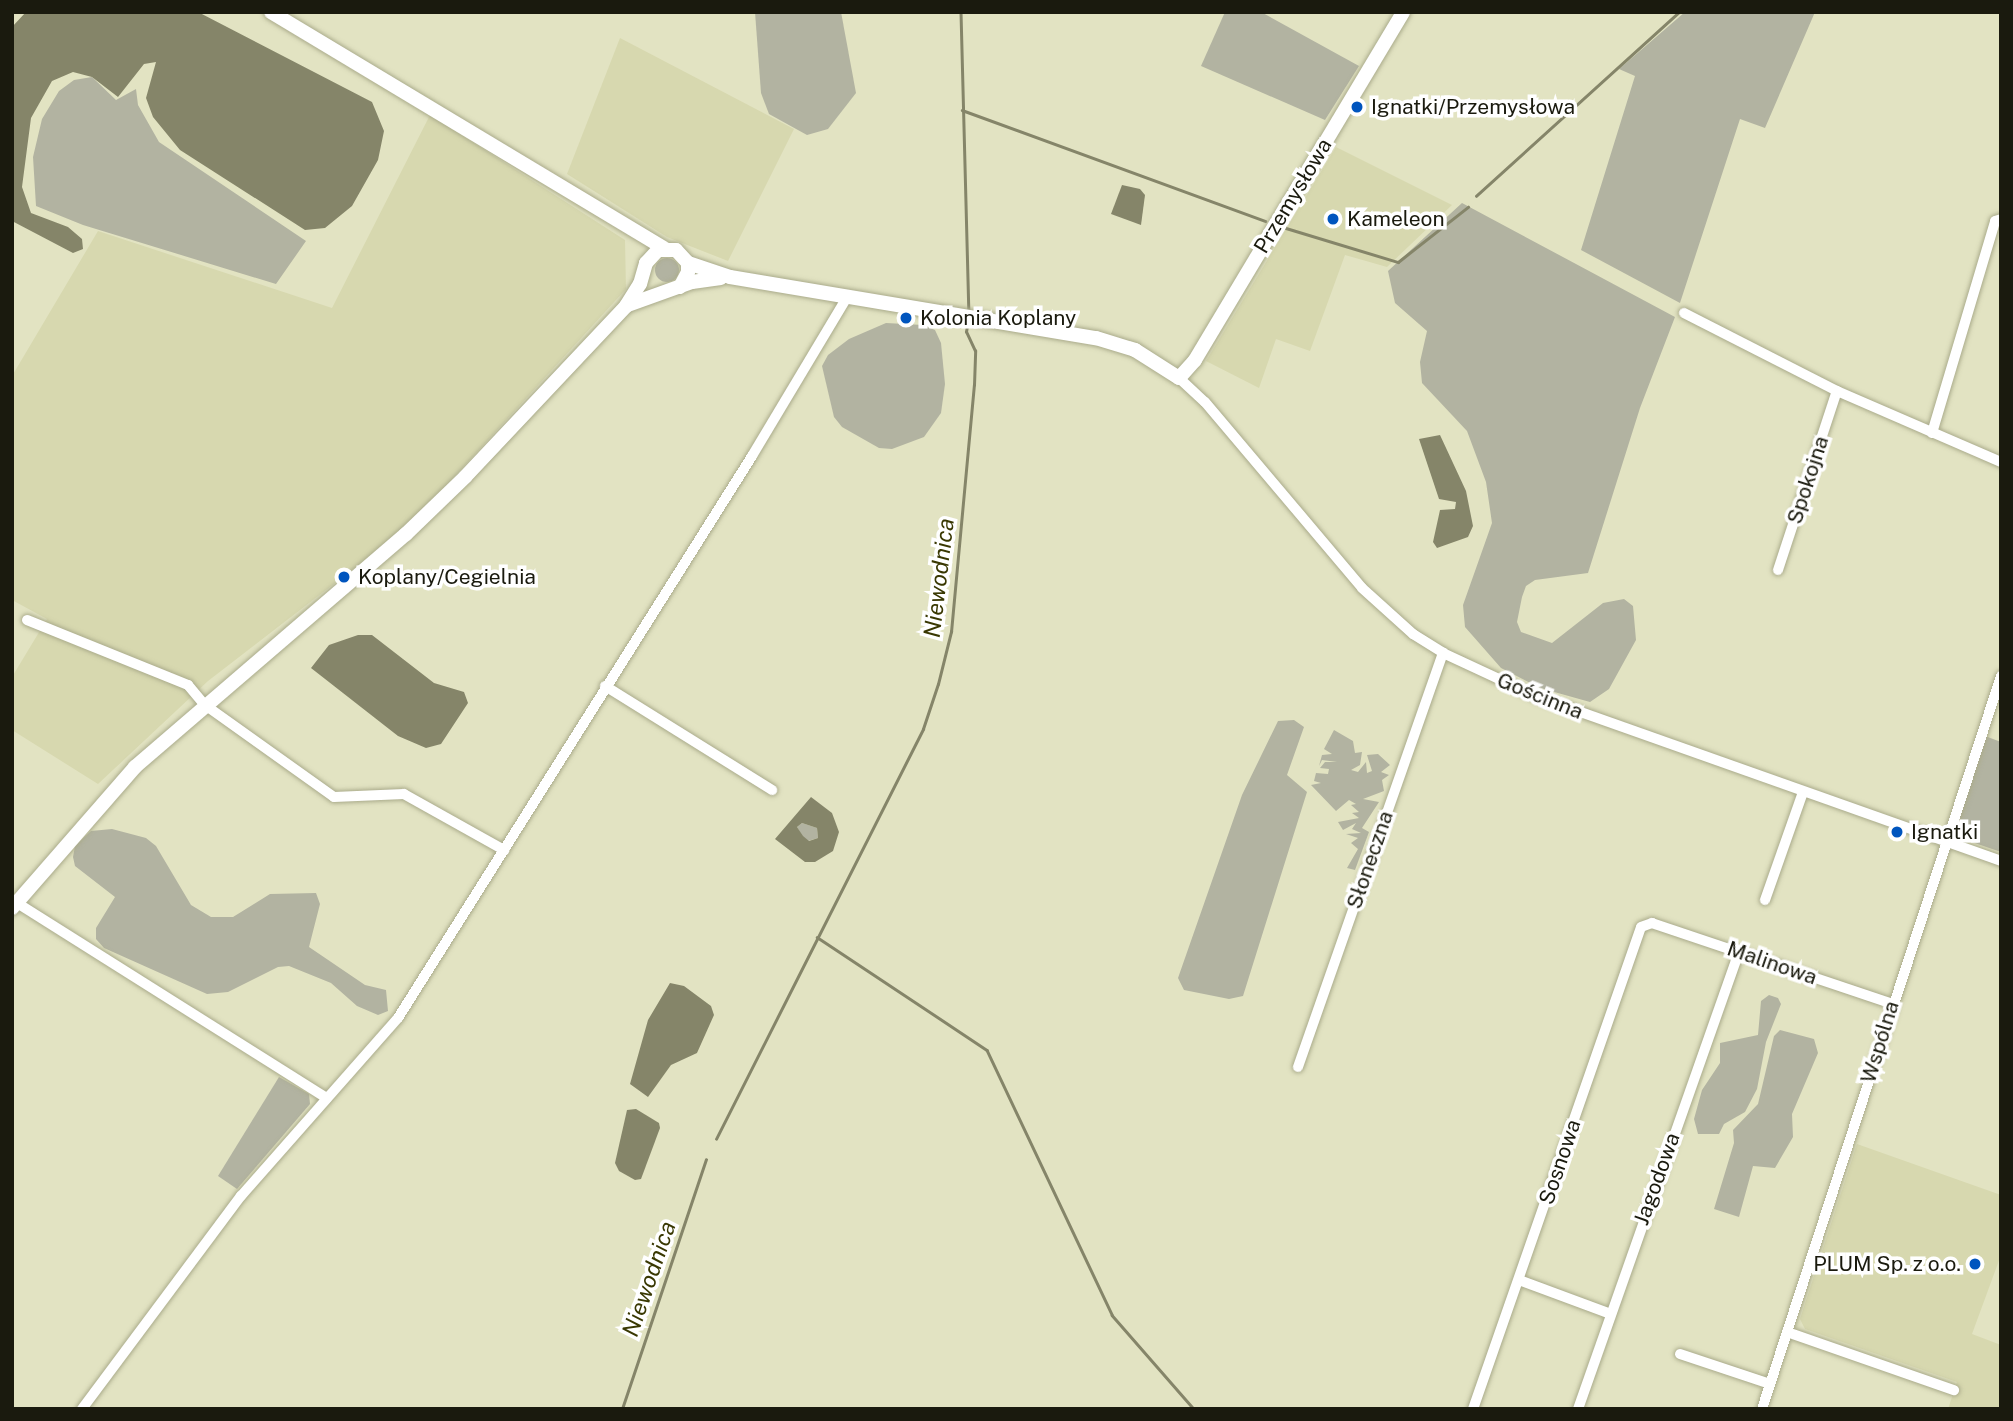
<!DOCTYPE html>
<html>
<head>
<meta charset="utf-8">
<style>
	body { margin:0 }
	#map { position:relative; width:2013px; height:1421px; overflow:hidden; background:#e2e3c2; font-family:"Public Sans",sans-serif }
	div>[style] { position:absolute }
	[style*='--x'] { left:calc(var(--x)*1px); top:calc(var(--y)*1px); width:calc(var(--w)*1px); rotate:calc(var(--a)*1deg) }
	.built>* { inset:0; background:#d7d8af }
	.green>* { inset:0; background:#b2b3a1 }
	.round { border-radius:50% }
	.water>* { inset:0; background:#858569 }
	.stream>* { height:2.5px; margin:-1.25px; padding:0 1.25px; transform-origin:1.25px; border-radius:1.25px; background:#858569 }
	.roads { filter:drop-shadow(0 0 2px #aaab8b) drop-shadow(0 0 2px #aaab8b) }
	.street>* { height:10px; margin:-5px; padding:0 5px; transform-origin:5px; border-radius:5px; background:#fff }
	.secondary>* { height:14px; margin:-7px; padding:0 7px; transform-origin:7px; border-radius:7px; background:#fff }
	.dots>* { width:19px; height:19px; translate:-50% -50%; box-sizing:border-box; border:4px solid #fff; border-radius:50% }
	span { translate:-50% -50%; white-space:nowrap; text-align:center; line-height:1.15; -webkit-text-stroke:7px #fff; paint-order:stroke }
	.poi-label { font-size:21px; color:#1a1a0e }
	.left { translate:0 -50%; text-align:left }
	.right { translate:-100% -50%; text-align:right }
	.street-label { font-size:21px; color:#1a1a0e }
	.water-label { font-size:23px; color:#393802; font-style:italic }
	.frame { position:absolute; inset:0; border:14px solid #1a1a0e; pointer-events:none }
</style>
</head>
<body>
<div id="map">
	<div class="built">
		<i style="clip-path:polygon(620px 38px,794px 129px,728px 261px,667px 237px,567px 174px)"></i>
		<i style="clip-path:polygon(430px 115px,625px 240px,626px 289px,410px 525px,208px 681px,98px 784px,12px 730px,12px 677px,47px 619px,12px 600px,12px 376px,98px 231px,332px 308px)"></i>
		<i style="clip-path:polygon(1336px 147px,1452px 205px,1387px 267px,1345px 255px,1310px 351px,1276px 339px,1259px 388px,1206px 361px)"></i>
		<i style="clip-path:polygon(1857px 1144px,2001px 1195px,2001px 1255px,1972px 1334px,2001px 1345px,2001px 1409px,1948px 1409px,1957px 1382px,1805px 1329px,1800px 1319px)"></i>
	</div>
	<div class="green">
		<i style="clip-path:polygon(755px 12px,841px 12px,856px 93px,828px 129px,807px 135px,769px 114px,761px 93px)"></i>
		<i style="clip-path:polygon(1225px 12px,1261px 12px,1359px 66px,1325px 120px,1201px 66px)"></i>
		<i style="clip-path:polygon(1685px 12px,1815px 12px,1765px 128px,1740px 119px,1680px 303px,1581px 250px,1635px 76px,1619px 69px)"></i>
		<i style="clip-path:polygon(92px 77px,116px 100px,136px 89px,138px 105px,159px 142px,306px 241px,276px 284px,83px 225px,36px 206px,33px 157px,42px 119px,59px 91px,74px 80px)"></i>
		<i style="clip-path:polygon(1462px 203px,1675px 317px,1640px 408px,1588px 573px,1535px 580px,1526px 586px,1522px 597px,1517px 622px,1521px 632px,1552px 643px,1603px 603px,1624px 599px,1633px 606px,1636px 640px,1609px 689px,1590px 702px,1540px 688px,1501px 668px,1465px 627px,1463px 605px,1492px 523px,1486px 482px,1467px 431px,1422px 383px,1420px 362px,1427px 331px,1395px 303px,1388px 271px)"></i>
		<i class="round" style="left:655px;top:258px;width:24px;height:24px"></i>
		<i style="clip-path:polygon(886px 323px,923px 325px,935px 330px,941px 343px,945px 384px,941px 413px,924px 437px,892px 449px,879px 448px,842px 427px,834px 417px,822px 366px,828px 355px,849px 339px)"></i>
		<i style="clip-path:polygon(1294px 720px,1304px 727px,1287px 775px,1307px 792px,1243px 996px,1229px 999px,1184px 990px,1178px 978px,1242px 795px,1278px 721px)"></i>
		<i style="clip-path:polygon(1334px 730px,1353px 741px,1355px 753px,1362px 752px,1360px 765px,1351px 770px,1358px 772px,1366px 762px,1367px 773px,1372px 771px,1367px 755px,1378px 754px,1390px 765px,1381px 772px,1389px 775px,1382px 780px,1384px 791px,1363px 799px,1379px 802px,1362px 828px,1369px 832px,1355px 870px,1347px 868px,1358px 849px,1351px 843px,1358px 838px,1346px 834px,1361px 833px,1352px 829px,1356px 823px,1343px 830px,1338px 822px,1359px 818px,1352px 813px,1359px 812px,1351px 805px,1356px 804px,1349px 800px,1336px 811px,1311px 785px,1321px 783px,1314px 781px,1316px 773px,1328px 774px,1329px 769px,1320px 768px,1325px 762px,1337px 762px,1322px 760px,1319px 766px,1322px 755px,1332px 754px,1324px 749px)"></i>
		<i style="clip-path:polygon(1985px 736px,2001px 742px,2001px 852px,1951px 835px)"></i>
		<i style="clip-path:polygon(802px 823px,817px 828px,818px 838px,808px 841px,802px 836px,797px 827px)"></i>
		<i style="clip-path:polygon(112px 829px,146px 838px,156px 846px,191px 905px,211px 917px,233px 917px,270px 894px,316px 893px,320px 904px,309px 947px,365px 985px,386px 990px,388px 1011px,378px 1015px,357px 1006px,331px 983px,289px 966px,278px 967px,228px 992px,207px 994px,104px 948px,96px 939px,96px 928px,115px 897px,75px 866px,73px 857px,75px 846px,91px 831px)"></i>
		<i style="clip-path:polygon(1769px 995px,1778px 998px,1781px 1004px,1766px 1042px,1757px 1089px,1745px 1112px,1724px 1124px,1719px 1134px,1698px 1134px,1694px 1119px,1702px 1090px,1720px 1063px,1720px 1043px,1758px 1035px,1761px 1001px)"></i>
		<i style="clip-path:polygon(1780px 1030px,1814px 1039px,1818px 1053px,1792px 1114px,1793px 1137px,1775px 1168px,1753px 1166px,1739px 1217px,1714px 1209px,1734px 1143px,1733px 1130px,1758px 1104px,1774px 1036px)"></i>
		<i style="clip-path:polygon(279px 1077px,309px 1094px,310px 1104px,237px 1189px,218px 1176px)"></i>
	</div>
	<div class="water">
		<i style="clip-path:polygon(26px 12px,198px 12px,372px 102px,384px 131px,378px 160px,352px 206px,325px 228px,305px 230px,180px 150px,153px 117px,146px 98px,156px 62px,144px 64px,118px 97px,92px 77px,73px 72px,52px 81px,31px 118px,22px 187px,31px 213px,68px 227px,82px 239px,83px 249px,73px 253px,12px 221px,12px 27px)"></i>
		<i style="clip-path:polygon(1122px 185px,1140px 189px,1145px 195px,1141px 225px,1111px 214px)"></i>
		<i style="clip-path:polygon(1440px 435px,1466px 491px,1473px 526px,1468px 537px,1437px 548px,1433px 542px,1440px 510px,1455px 509px,1456px 502px,1439px 499px,1419px 439px)"></i>
		<i style="clip-path:polygon(358px 635px,372px 635px,434px 683px,464px 692px,468px 703px,441px 744px,426px 748px,398px 736px,311px 668px,329px 645px)"></i>
		<i style="clip-path:polygon(evenodd,811px 797px,832px 813px,839px 832px,833px 851px,815px 862px,805px 862px,775px 839px,811px 797px,802px 823px,817px 828px,818px 838px,809px 841px,803px 836px,797px 827px,802px 823px)"></i>
		<i style="clip-path:polygon(670px 983px,684px 986px,711px 1006px,714px 1015px,697px 1053px,671px 1065px,648px 1097px,630px 1084px,648px 1020px)"></i>
		<i style="clip-path:polygon(636px 1109px,659px 1123px,660px 1128px,641px 1179px,635px 1180px,619px 1171px,615px 1163px,627px 1110px)"></i>
	</div>
	<div class="stream">
		<i style="--x:961;--y:12;--w:298;--a:88.5"></i>
		<i style="--x:962;--y:110;--w:323;--a:20.1"></i>
		<i style="--x:1476;--y:196;--w:274;--a:-42.2"></i>
		<i style="--x:1286;--y:228;--w:117;--a:16.9"></i>
		<i style="--x:1398;--y:262;--w:89;--a:-38.2"></i>
		<i style="--x:817;--y:937;--w:204;--a:33.6"></i>
		<i style="--x:987;--y:1050;--w:293;--a:64.7"></i>
		<i style="--x:1112;--y:1315;--w:125;--a:48.9"></i>
		<i style="--x:716;--y:1139;--w:459;--a:-63.2"></i>
		<i style="--x:923;--y:729;--w:47;--a:-71.6"></i>
		<i style="--x:938;--y:684;--w:54;--a:-76"></i>
		<i style="--x:951;--y:632;--w:248;--a:-84.7"></i>
		<i style="--x:974;--y:385;--w:34;--a:-88"></i>
		<i style="--x:975;--y:351;--w:21;--a:-115"></i>
		<i style="--x:966;--y:332;--w:12;--a:-81"></i>
		<i style="--x:622;--y:1409;--w:263;--a:-71.4"></i>
	</div>
	<div class="roads">
		<div class="street">
			<i style="--x:1684;--y:313;--w:172;--a:27"></i>
			<i style="--x:1179;--y:378;--w:35;--a:43"></i>
			<i style="--x:1205;--y:402;--w:243;--a:49.8"></i>
			<i style="--x:1362;--y:588;--w:69;--a:42"></i>
			<i style="--x:1413;--y:634;--w:36;--a:32"></i>
			<i style="--x:1443;--y:653;--w:105;--a:24.9"></i>
			<i style="--x:1538;--y:697;--w:491;--a:19.5"></i>
			<i style="--x:1932;--y:433;--w:221;--a:-73.4"></i>
			<i style="--x:1995;--y:221;--w:6;--a:-18"></i>
			<i style="--x:1778;--y:570;--w:188;--a:-71.8"></i>
			<i style="--x:1837;--y:391;--w:179;--a:23.4"></i>
			<i style="--x:27;--y:620;--w:174;--a:22"></i>
			<i style="--x:188;--y:685;--w:26;--a:50"></i>
			<i style="--x:205;--y:705;--w:158;--a:35.5"></i>
			<i style="--x:334;--y:797;--w:70;--a:-2.5"></i>
			<i style="--x:404;--y:794;--w:115;--a:29.2"></i>
			<i style="--x:605;--y:686;--w:197;--a:31.9"></i>
			<i style="--x:1765;--y:900;--w:114;--a:-70.6"></i>
			<i style="--x:17;--y:903;--w:366;--a:32.2"></i>
			<i style="--x:1298;--y:1067;--w:439;--a:-70.7"></i>
			<i style="--x:1519;--y:1280;--w:95;--a:20.3"></i>
			<i style="--x:1787;--y:1332;--w:177;--a:19.2"></i>
			<i style="--x:1680;--y:1354;--w:95;--a:18.4"></i>
			<i style="--x:82;--y:1409;--w:266;--a:-53.3"></i>
			<i style="--x:241;--y:1196;--w:237;--a:-48.6"></i>
			<i style="--x:398;--y:1018;--w:664;--a:-57.79"></i>
			<i style="--x:752;--y:456;--w:185;--a:-59.1"></i>
			<i style="--x:1473;--y:1409;--w:510;--a:-70.78"></i>
			<i style="--x:1641;--y:927;--w:12;--a:-20"></i>
			<i style="--x:1652;--y:923;--w:253;--a:18.6"></i>
			<i style="--x:1578;--y:1409;--w:485;--a:-70.6"></i>
			<i style="--x:1762;--y:1409;--w:771;--a:-71.94"></i>
		</div>
		<div class="secondary">
			<i style="--x:271;--y:12;--w:458;--a:31"></i>
			<i style="--x:688;--y:263;--w:44;--a:18.4"></i>
			<i style="--x:730;--y:277;--w:371;--a:9.5"></i>
			<i style="--x:1096;--y:338;--w:41;--a:17.1"></i>
			<i style="--x:1135;--y:350;--w:52;--a:32.5"></i>
			<i style="--x:1179;--y:378;--w:24;--a:-48"></i>
			<i style="--x:1195;--y:360;--w:405;--a:-59.1"></i>
			<i style="--x:628;--y:305;--w:68;--a:-19.8"></i>
			<i style="--x:692;--y:282;--w:29;--a:-8"></i>
			<i style="--x:12;--y:908;--w:187;--a:-48.9"></i>
			<i style="--x:135;--y:767;--w:357;--a:-40.7"></i>
			<i style="--x:406;--y:534;--w:82;--a:-44"></i>
			<i style="--x:465;--y:477;--w:235;--a:-46.7"></i>
			<i style="--x:626;--y:306;--w:26;--a:-58"></i>
			<i style="--x:640;--y:284;--w:22;--a:-74"></i>
			<i style="--x:646;--y:263;--w:18;--a:-47"></i>
			<i style="--x:658;--y:250;--w:18;--a:0"></i>
			<i style="--x:676;--y:250;--w:18;--a:47"></i>
			<i style="--x:688;--y:263;--w:9;--a:90"></i>
			<i style="--x:688;--y:272;--w:17;--a:118"></i>
		</div>
	</div>
	<div class="dots">
		<i style="left:1357px;top:107px;background:#0055be"></i>
		<i style="left:1333px;top:219px;background:#0055be"></i>
		<i style="left:906px;top:318px;background:#0055be"></i>
		<i style="left:344px;top:577px;background:#0055be"></i>
		<i style="left:1897px;top:832px;background:#0055be"></i>
		<i style="left:1975px;top:1264px;background:#0055be"></i>
	</div>
	<div class="poi-label">
		<span class="left" style="left:1371px;top:107px">Ignatki/Przemysłowa</span>
		<span class="left" style="left:1347px;top:219px">Kameleon</span>
		<span class="left" style="left:920px;top:318px">Kolonia Koplany</span>
		<span class="left" style="left:358px;top:577px">Koplany/Cegielnia</span>
		<span class="left" style="left:1911px;top:832px">Ignatki</span>
		<span class="right" style="left:1961px;top:1264px">PLUM Sp. z o.o.</span>
	</div>
	<div class="street-label">
		<span style="left:1293px;top:196px;rotate:-59deg">Przemysłowa</span>
		<span style="left:1808px;top:480px;rotate:-72deg">Spokojna</span>
		<span style="left:1540px;top:696px;rotate:22deg">Gościnna</span>
		<span style="left:1370px;top:860px;rotate:-71deg">Słoneczna</span>
		<span style="left:1772px;top:963px;rotate:19deg">Malinowa</span>
		<span style="left:1880px;top:1042px;rotate:-73deg">Wspólna</span>
		<span style="left:1560px;top:1162px;rotate:-71deg">Sosnowa</span>
		<span style="left:1657px;top:1179px;rotate:-70deg">Jagodowa</span>
	</div>
	<div class="water-label">
		<span style="left:939px;top:578px;rotate:-83deg">Niewodnica</span>
		<span style="left:649px;top:1279px;rotate:-71deg">Niewodnica</span>
	</div>
	<div class="frame"></div>
</div>
</body>
</html>
